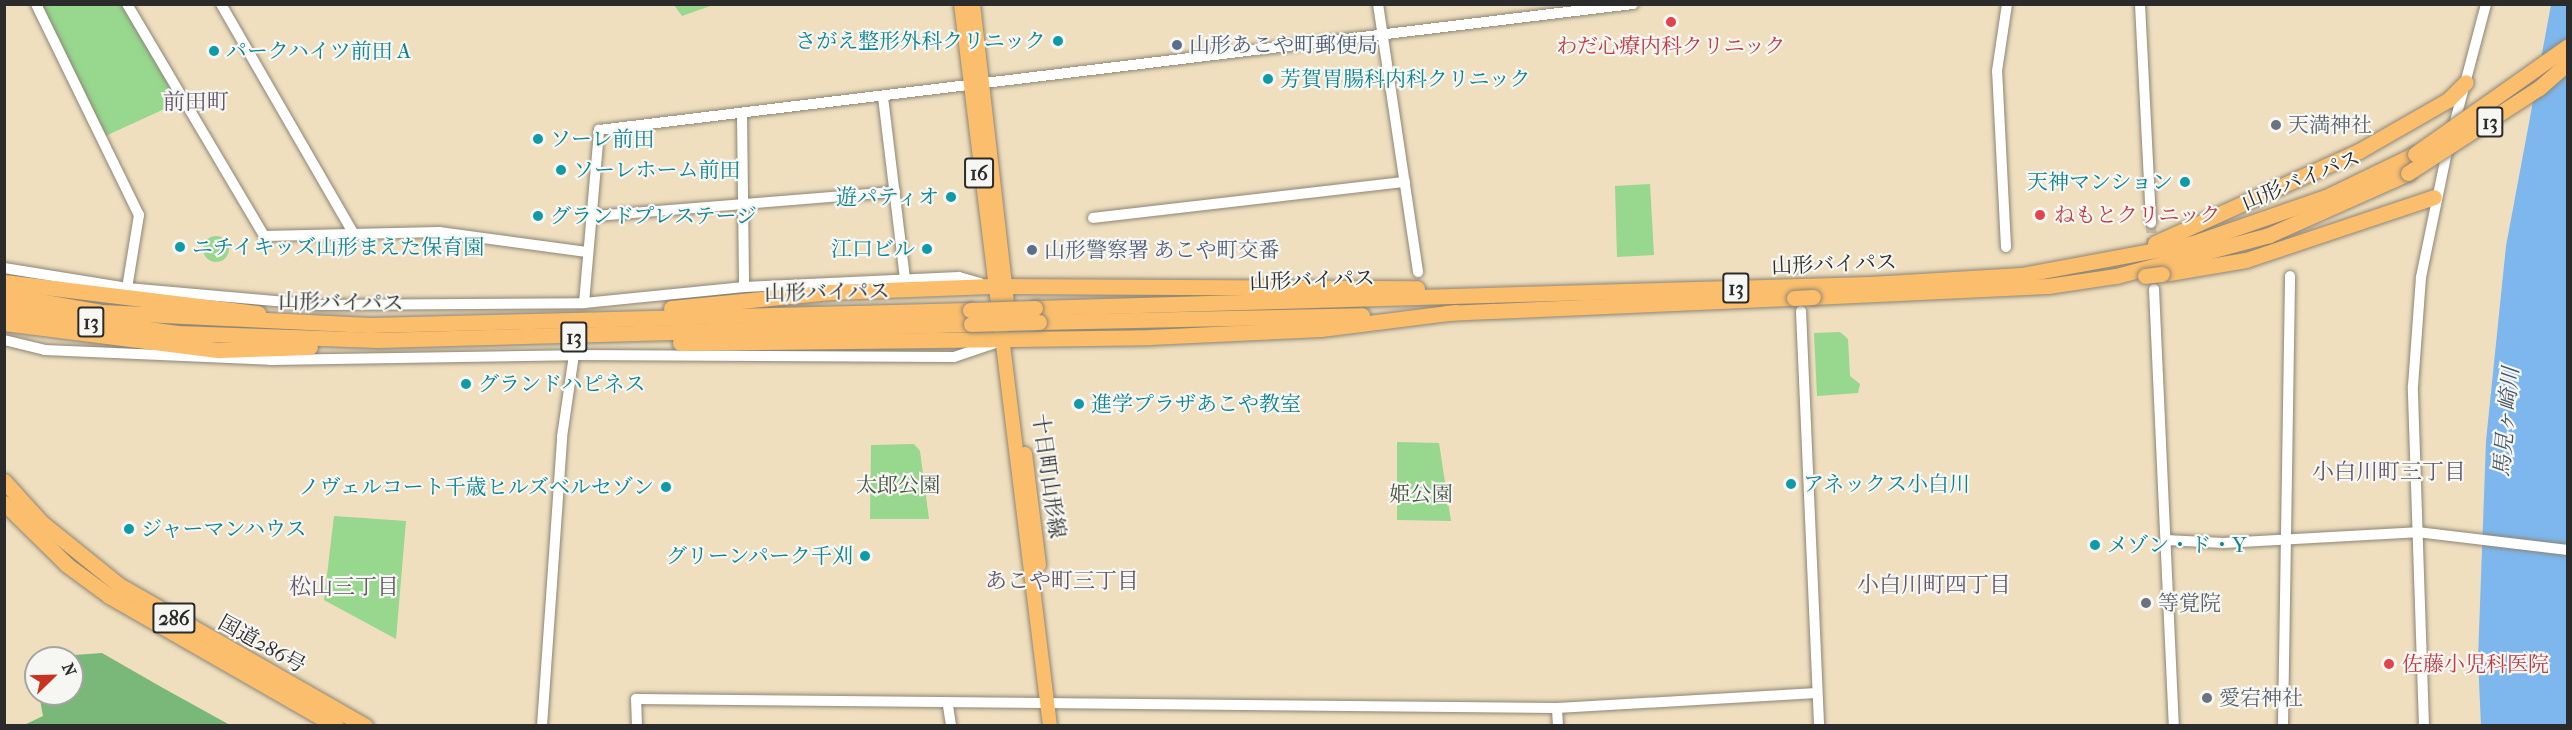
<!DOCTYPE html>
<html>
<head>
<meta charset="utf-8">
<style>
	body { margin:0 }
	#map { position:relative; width:2572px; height:730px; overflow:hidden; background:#efdfbf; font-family:"IM FELL French Canon","Noto Serif JP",serif }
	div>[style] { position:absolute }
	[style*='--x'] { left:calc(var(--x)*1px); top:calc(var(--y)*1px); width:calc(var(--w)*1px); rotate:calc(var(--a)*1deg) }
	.green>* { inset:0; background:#97d78e }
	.round { border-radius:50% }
	.forest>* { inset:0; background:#79b879 }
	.water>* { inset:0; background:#7db7ee }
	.minor-tunnel>* { height:10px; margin-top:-5px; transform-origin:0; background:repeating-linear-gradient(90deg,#c8bba1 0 10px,transparent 0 15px) }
	.roads { filter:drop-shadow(0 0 2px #8d8575) drop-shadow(0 0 2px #8d8575) }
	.minor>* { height:10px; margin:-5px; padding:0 5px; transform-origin:5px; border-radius:5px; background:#fff }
	.major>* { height:14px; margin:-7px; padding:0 7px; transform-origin:7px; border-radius:7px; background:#fabe6d }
	.highway>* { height:15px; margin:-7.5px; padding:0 7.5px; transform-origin:7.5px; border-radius:7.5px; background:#fabe6d }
	.bridges { filter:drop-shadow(0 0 2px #8d8575) drop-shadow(0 0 2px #8d8575) }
	.highway-bridge>* { height:15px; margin:-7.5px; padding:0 7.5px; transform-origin:7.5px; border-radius:7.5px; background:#fabe6d }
	.dots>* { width:16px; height:16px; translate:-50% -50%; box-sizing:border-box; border:3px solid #f6f6f2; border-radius:50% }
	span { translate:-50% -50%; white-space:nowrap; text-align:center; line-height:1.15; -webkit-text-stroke:4.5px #f6f6f2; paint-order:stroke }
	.shield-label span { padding:2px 4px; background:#f6f6f2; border:2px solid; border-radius:4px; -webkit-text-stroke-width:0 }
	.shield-label { font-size:20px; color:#2b2b2b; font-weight:700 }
	.culture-label { font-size:21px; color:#0d838f }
	.right { translate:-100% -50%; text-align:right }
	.left { translate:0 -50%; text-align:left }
	.service-label { font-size:21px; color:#4e5e75 }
	.health-label { font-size:21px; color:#be3a42 }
	.worship-label { font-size:21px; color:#5b616d }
	.street-label { font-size:21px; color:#2b2b2b }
	.park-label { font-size:21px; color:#465644 }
	.neighbourhood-label { font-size:22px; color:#61566a }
	.water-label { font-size:22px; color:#456; font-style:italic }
	.frame { position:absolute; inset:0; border:6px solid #2b2b2b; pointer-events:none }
	.north { position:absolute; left:24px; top:646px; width:60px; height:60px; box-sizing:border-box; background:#f6f6f2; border:2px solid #a5a5a2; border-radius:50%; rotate:67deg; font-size:16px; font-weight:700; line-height:24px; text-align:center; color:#2b2b2b }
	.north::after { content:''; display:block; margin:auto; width:21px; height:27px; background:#c8321e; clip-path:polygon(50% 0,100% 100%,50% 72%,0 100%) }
</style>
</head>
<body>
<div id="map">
	<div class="green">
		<i style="clip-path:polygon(36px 5px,127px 5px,184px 100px,101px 138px)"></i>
		<i style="clip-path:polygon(674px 5px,713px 5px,682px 16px)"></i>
		<i style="clip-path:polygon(1650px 184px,1654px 255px,1617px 257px,1615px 186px)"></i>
		<i class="round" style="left:203px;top:236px;width:26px;height:26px"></i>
		<i style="clip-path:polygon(1840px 332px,1848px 339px,1850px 376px,1860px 384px,1858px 393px,1817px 396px,1814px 333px)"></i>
		<i style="clip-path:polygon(1397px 442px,1439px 443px,1451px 521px,1397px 520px)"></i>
		<i style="clip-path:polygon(914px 444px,920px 451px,929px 519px,870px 519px,871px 445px)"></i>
		<i style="clip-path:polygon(334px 516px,406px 521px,396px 639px,324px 600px)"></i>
	</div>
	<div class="forest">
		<i style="clip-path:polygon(102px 653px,163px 688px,230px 725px,24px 725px,43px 716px,39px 694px,72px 694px,72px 658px,36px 658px,36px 679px,32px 658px)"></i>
	</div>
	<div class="water">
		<i style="clip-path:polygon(2551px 5px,2567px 5px,2567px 725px,2481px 726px,2478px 659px,2486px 441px,2506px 246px)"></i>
	</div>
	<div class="minor-tunnel">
		<i style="--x:2151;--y:223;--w:26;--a:88"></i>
		<i style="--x:1801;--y:290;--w:32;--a:-90"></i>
	</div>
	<div class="roads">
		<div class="minor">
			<i style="--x:36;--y:4;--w:235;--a:64"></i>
			<i style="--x:139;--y:215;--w:74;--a:99.3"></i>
			<i style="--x:127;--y:4;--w:269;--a:59.4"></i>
			<i style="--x:264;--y:236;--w:175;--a:-1.3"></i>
			<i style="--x:439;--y:232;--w:149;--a:7.7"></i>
			<i style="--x:221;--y:4;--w:264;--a:60"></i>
			<i style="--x:1378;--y:4;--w:271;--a:81.5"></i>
			<i style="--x:2140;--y:4;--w:219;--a:87.1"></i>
			<i style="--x:883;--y:97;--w:184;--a:83.1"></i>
			<i style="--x:742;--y:115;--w:172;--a:89.3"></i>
			<i style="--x:2453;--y:129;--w:129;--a:-75.2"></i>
			<i style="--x:594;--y:216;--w:302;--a:-4.6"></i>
			<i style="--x:1093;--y:218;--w:314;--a:-6.6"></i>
			<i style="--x:2006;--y:247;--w:176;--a:-92.9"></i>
			<i style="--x:1997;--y:71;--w:68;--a:-81.5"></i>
			<i style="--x:4;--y:268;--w:125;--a:9.2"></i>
			<i style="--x:127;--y:288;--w:194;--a:5"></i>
			<i style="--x:320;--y:305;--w:264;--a:-0.4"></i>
			<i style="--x:584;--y:303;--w:161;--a:-5.7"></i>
			<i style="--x:744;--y:287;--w:215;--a:-2.7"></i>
			<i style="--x:959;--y:277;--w:22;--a:16"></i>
			<i style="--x:2154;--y:289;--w:437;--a:87.4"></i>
			<i style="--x:584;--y:303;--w:174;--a:-85"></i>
			<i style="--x:599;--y:130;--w:1042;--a:-6.95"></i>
			<i style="--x:1801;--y:311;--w:415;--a:87.5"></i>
			<i style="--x:4;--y:340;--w:42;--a:13.7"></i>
			<i style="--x:45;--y:350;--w:225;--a:2.5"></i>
			<i style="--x:270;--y:360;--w:304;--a:-0.9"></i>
			<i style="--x:574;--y:355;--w:380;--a:0.3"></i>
			<i style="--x:954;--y:357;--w:46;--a:-18.8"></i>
			<i style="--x:2166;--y:540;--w:57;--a:3"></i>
			<i style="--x:2223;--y:543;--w:194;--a:-3.2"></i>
			<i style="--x:2417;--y:532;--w:152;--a:6.8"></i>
			<i style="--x:948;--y:706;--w:20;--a:81"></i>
			<i style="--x:1557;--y:708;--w:18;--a:87"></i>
			<i style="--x:542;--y:726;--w:290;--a:-86"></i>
			<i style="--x:562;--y:437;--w:83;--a:-81.7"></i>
			<i style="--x:637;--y:726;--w:27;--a:-92"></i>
			<i style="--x:636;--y:699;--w:921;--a:0.56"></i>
			<i style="--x:1557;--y:708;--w:260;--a:-3.3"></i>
			<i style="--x:2283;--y:726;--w:450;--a:-89.1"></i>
			<i style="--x:2424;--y:726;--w:340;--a:-91.9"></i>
			<i style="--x:2413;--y:386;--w:109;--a:-85.8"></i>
			<i style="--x:2421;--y:277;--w:133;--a:-78.3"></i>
		</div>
		<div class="major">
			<i style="--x:961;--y:4;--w:727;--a:82.97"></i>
			<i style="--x:973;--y:4;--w:317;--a:83.5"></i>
			<i style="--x:1025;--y:454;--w:112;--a:82.8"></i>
		</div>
		<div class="highway">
			<i style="--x:2155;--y:243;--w:224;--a:-24.3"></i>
			<i style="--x:2359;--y:151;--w:103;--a:-29.8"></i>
			<i style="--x:2448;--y:100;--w:25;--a:-45"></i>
			<i style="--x:2169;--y:273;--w:78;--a:-9.6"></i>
			<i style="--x:2246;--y:260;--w:198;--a:-18.5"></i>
			<i style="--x:4;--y:282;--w:256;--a:7"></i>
			<i style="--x:4;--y:295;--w:99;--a:9.8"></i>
			<i style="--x:102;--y:312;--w:268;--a:2.8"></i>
			<i style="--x:370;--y:325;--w:600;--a:-1.43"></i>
			<i style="--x:1813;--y:297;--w:235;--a:-2.7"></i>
			<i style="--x:2048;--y:286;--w:69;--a:-8.4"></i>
			<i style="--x:2116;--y:276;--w:158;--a:-15"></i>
			<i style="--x:2269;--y:235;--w:152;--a:-24"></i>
			<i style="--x:671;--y:308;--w:160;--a:-5.7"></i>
			<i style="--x:830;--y:292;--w:162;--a:-2.1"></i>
			<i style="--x:992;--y:286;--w:425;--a:0.3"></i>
			<i style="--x:1035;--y:308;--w:835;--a:-1.65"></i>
			<i style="--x:1870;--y:284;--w:151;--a:-3.4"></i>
			<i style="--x:2021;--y:275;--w:175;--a:-10.5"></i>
			<i style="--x:2193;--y:243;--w:143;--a:-19.2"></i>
			<i style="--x:2328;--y:196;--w:97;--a:-25.8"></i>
			<i style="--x:4;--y:309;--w:175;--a:7.9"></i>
			<i style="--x:177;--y:333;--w:201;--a:2"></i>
			<i style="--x:378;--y:340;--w:593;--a:-1.55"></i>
			<i style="--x:1446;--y:313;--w:348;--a:-2.5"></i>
			<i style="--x:1039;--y:322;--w:323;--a:-1.2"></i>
			<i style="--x:4;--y:323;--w:217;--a:7.2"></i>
			<i style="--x:219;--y:350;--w:91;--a:-1.9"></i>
			<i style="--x:680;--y:343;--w:470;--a:-0.7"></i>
			<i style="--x:1150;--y:337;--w:171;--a:-2.7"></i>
			<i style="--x:1321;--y:329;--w:136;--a:-7.2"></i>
			<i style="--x:4;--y:481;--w:55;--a:47.9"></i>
			<i style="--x:41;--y:522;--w:100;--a:38.9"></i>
			<i style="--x:119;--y:585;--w:284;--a:29.8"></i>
			<i style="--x:4;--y:503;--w:88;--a:44.5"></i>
			<i style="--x:67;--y:565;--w:52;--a:36.4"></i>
			<i style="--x:109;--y:596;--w:262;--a:29.8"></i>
		</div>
	</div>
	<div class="bridges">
		<div class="highway-bridge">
			<i style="--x:2415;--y:154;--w:187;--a:-35.2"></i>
			<i style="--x:2408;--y:173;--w:156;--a:-33"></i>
			<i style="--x:2539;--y:88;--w:38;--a:-41"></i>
			<i style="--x:2145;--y:276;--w:17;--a:-7"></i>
			<i style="--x:1794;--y:298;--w:19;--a:-3"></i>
			<i style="--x:970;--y:310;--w:65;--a:-1.8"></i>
			<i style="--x:971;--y:324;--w:68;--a:-1.7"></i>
		</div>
	</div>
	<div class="dots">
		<i style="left:1671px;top:22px;background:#e0444e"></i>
		<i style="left:1058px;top:41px;background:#0f9aa8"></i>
		<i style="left:1177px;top:45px;background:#5c6f8a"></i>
		<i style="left:214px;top:51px;background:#0f9aa8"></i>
		<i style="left:1268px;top:79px;background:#0f9aa8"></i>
		<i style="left:2276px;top:125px;background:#6b7280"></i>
		<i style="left:538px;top:139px;background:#0f9aa8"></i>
		<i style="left:561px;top:170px;background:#0f9aa8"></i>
		<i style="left:2185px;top:182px;background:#0f9aa8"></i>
		<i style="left:951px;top:197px;background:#0f9aa8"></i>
		<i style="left:2040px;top:215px;background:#e0444e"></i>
		<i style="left:538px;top:216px;background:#0f9aa8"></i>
		<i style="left:180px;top:247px;background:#0f9aa8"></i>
		<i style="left:927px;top:249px;background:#0f9aa8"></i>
		<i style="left:1032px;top:250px;background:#5c6f8a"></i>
		<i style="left:466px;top:384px;background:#0f9aa8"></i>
		<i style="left:1079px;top:404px;background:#0f9aa8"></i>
		<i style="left:1791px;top:484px;background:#0f9aa8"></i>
		<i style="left:666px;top:487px;background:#0f9aa8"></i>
		<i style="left:129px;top:529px;background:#0f9aa8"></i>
		<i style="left:2095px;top:545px;background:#0f9aa8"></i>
		<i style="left:865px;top:556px;background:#0f9aa8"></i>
		<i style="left:2146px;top:603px;background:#6b7280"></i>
		<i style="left:2389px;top:664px;background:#e0444e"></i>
		<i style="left:2207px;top:698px;background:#6b7280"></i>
	</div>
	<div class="shield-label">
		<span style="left:2490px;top:122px">13</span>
		<span style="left:979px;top:173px">16</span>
		<span style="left:1736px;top:288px">13</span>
		<span style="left:91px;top:322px">13</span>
		<span style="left:574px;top:337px">13</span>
		<span style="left:174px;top:618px">286</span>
	</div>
	<div class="culture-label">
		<span class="right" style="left:1046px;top:41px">さがえ整形外科クリニック</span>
		<span class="left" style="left:226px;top:51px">パークハイツ前田 A</span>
		<span class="left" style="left:1280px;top:79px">芳賀胃腸科内科クリニック</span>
		<span class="left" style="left:550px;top:139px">ソーレ前田</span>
		<span class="left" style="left:573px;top:170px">ソーレホーム前田</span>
		<span class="right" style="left:2173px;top:182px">天神マンション</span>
		<span class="right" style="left:939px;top:197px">遊パティオ</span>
		<span class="left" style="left:550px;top:216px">グランドプレステージ</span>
		<span class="left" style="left:192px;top:247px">ニチイキッズ山形まえた保育園</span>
		<span class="right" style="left:915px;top:249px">江口ビル</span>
		<span class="left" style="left:478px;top:384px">グランドハピネス</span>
		<span class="left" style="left:1091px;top:404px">進学プラザあこや教室</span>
		<span class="left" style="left:1803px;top:484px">アネックス小白川</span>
		<span class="right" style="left:654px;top:487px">ノヴェルコート千歳ヒルズベルセゾン</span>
		<span class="left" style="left:141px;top:529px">ジャーマンハウス</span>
		<span class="left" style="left:2107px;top:545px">メゾン・ド・Y</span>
		<span class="right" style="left:853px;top:556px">グリーンパーク千刈</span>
	</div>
	<div class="service-label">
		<span class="left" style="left:1189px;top:45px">山形あこや町郵便局</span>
		<span class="left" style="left:1044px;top:250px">山形警察署 あこや町交番</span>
	</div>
	<div class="health-label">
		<span style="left:1671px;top:46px">わだ心療内科クリニック</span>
		<span class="left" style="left:2054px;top:215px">ねもとクリニック</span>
		<span class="left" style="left:2402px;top:664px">佐藤小児科医院</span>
	</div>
	<div class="worship-label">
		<span class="left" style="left:2288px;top:125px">天満神社</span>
		<span class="left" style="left:2158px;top:603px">等覚院</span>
		<span class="left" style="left:2219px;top:698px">愛宕神社</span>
	</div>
	<div class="street-label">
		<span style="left:2301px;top:180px;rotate:-22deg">山形バイパス</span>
		<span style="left:1834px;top:264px;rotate:-2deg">山形バイパス</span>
		<span style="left:1312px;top:280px;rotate:-2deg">山形バイパス</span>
		<span style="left:827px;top:292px;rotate:-1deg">山形バイパス</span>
		<span style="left:341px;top:302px;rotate:1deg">山形バイパス</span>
		<span style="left:1049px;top:476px;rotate:82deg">十日町山形線</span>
		<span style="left:262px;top:644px;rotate:29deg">国道286号</span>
	</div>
	<div class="park-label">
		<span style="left:898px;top:485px">太郎公園</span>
		<span style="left:1421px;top:494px">姫公園</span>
	</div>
	<div class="neighbourhood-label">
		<span style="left:196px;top:103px">前田町</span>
		<span style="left:2389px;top:473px">小白川町三丁目</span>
		<span style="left:1062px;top:582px">あこや町三丁目</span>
		<span style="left:1934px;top:586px">小白川町四丁目</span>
		<span style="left:344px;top:588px">松山三丁目</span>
	</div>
	<div class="water-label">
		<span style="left:2507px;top:422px;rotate:-85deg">馬見ヶ崎川</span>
	</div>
	<div class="frame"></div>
	<div class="north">N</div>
</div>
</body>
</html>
